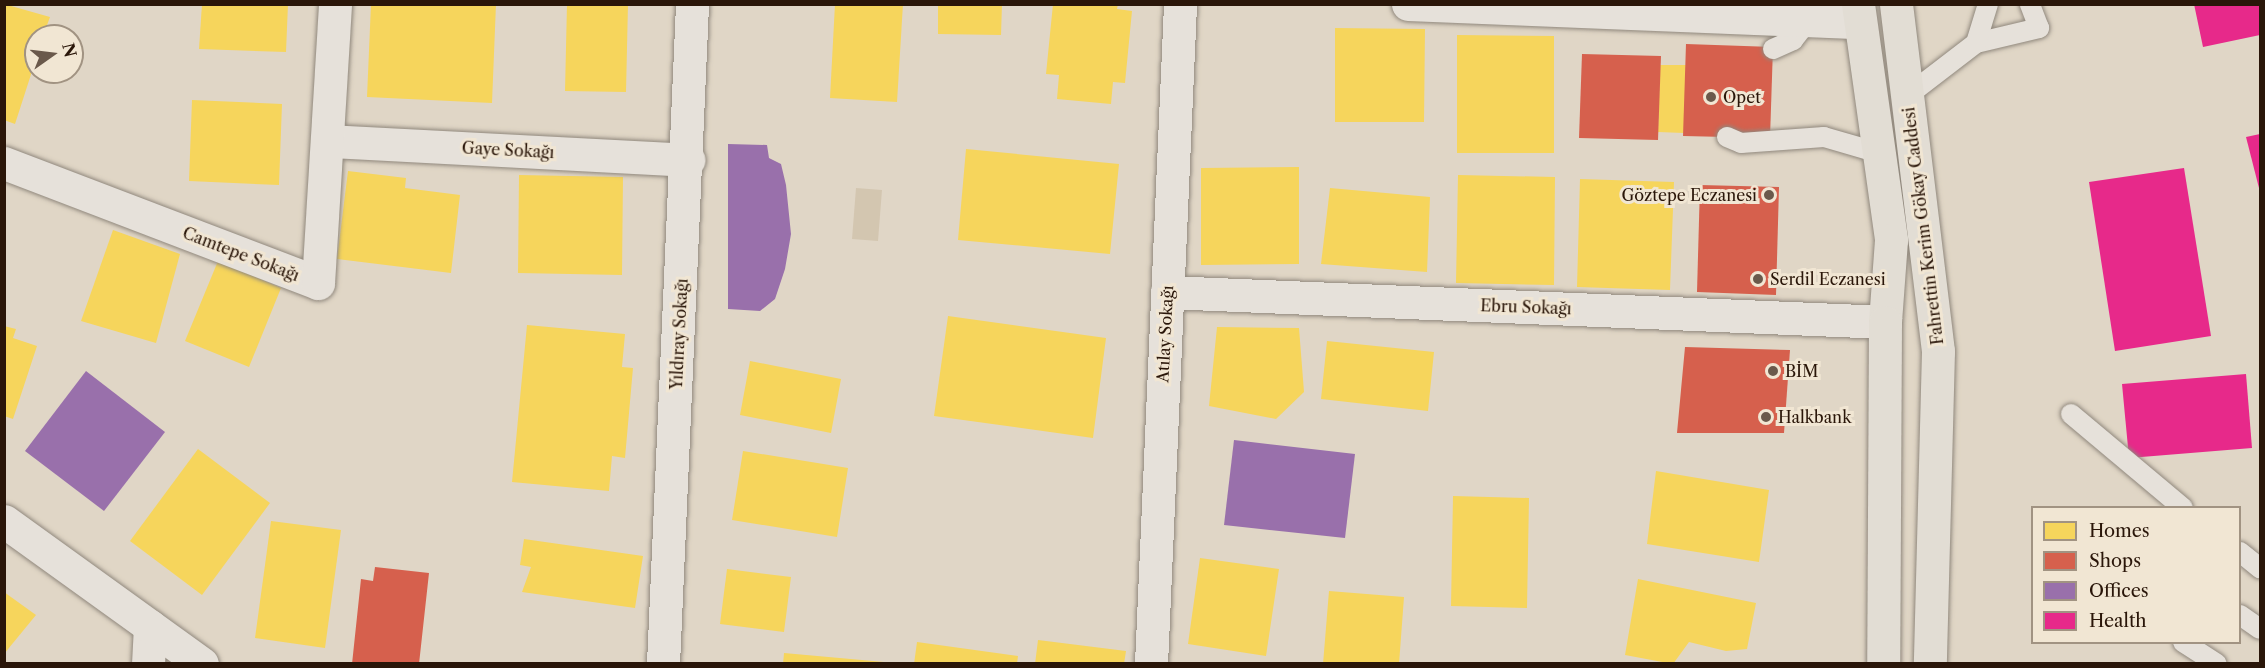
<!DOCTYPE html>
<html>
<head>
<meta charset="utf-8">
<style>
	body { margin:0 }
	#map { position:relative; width:2265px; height:668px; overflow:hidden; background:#e0d6c6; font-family:"Libre Caslon Text",serif }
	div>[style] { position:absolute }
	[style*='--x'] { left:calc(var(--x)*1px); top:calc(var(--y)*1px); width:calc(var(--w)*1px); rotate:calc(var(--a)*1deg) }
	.green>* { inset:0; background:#d3c6b0 }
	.homes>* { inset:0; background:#f6d55c }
	.shops>* { inset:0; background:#d6604d }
	.offices>* { inset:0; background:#9970ab }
	.health>* { inset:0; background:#e7298a }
	.roads { filter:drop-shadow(0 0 2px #90887d) drop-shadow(0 0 2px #90887d) }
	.service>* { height:20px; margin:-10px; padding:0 10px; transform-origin:10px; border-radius:10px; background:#e6e1da }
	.minor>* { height:33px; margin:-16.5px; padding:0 16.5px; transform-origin:16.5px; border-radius:16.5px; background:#e6e1da }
	.secondary>* { height:33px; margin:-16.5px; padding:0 16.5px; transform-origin:16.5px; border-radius:16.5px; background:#e6e1da }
	.primary>* { height:33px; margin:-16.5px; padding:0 16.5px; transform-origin:16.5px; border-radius:16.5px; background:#e2ddd4 }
	.dots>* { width:16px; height:16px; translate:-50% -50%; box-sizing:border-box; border:3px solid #f1e6d3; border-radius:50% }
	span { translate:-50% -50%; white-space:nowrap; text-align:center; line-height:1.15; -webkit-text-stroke:6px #f1e6d3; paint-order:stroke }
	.poi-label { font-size:16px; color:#2a1609 }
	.left { translate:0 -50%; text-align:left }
	.right { translate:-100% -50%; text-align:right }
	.street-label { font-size:16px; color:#2a1609 }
	.frame { position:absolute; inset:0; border:6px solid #2a1609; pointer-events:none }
	.legend { position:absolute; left:2031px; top:506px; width:210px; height:138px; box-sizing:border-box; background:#f1e6d3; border:2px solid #a19382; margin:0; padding:8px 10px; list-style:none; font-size:18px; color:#2a1609 }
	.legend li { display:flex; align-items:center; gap:12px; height:30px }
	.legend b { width:30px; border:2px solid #a19382 }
	.north { position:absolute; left:24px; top:24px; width:60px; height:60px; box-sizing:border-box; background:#f1e6d3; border:2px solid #a19382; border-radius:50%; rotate:76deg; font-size:16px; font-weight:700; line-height:24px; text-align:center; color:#2a1609 }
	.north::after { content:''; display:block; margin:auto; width:21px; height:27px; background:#6a594b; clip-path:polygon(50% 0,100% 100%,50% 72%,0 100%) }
</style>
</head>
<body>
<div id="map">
	<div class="green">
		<i style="clip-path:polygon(856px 188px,882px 190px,878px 241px,852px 239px)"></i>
	</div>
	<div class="homes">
		<i style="clip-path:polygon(4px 4px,50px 17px,43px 36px,36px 36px,36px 59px,15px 124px,4px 120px)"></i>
		<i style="clip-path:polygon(202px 4px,288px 4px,286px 52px,199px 49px)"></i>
		<i style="clip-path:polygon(371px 4px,496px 4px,492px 103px,367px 97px)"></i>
		<i style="clip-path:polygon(567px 4px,628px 4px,626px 92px,565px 91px)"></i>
		<i style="clip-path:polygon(835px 4px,903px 4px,897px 102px,830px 98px)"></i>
		<i style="clip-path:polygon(938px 4px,1002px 4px,1001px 35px,938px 34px)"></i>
		<i style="clip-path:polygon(1053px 4px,1118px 4px,1117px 9px,1132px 11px,1125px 83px,1113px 82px,1111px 104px,1057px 99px,1059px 75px,1046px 74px)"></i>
		<i style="clip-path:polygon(1335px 28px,1425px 29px,1424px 122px,1335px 122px)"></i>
		<i style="clip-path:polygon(1457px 35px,1554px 36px,1554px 153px,1457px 153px)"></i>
		<i style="clip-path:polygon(1660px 65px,1686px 65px,1684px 133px,1658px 132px)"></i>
		<i style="clip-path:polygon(192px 100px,282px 104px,279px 185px,189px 181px)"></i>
		<i style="clip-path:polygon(966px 149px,1119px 164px,1110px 254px,958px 240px)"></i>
		<i style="clip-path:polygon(1299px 167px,1299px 264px,1201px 265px,1201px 168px)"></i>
		<i style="clip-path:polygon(348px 171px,406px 178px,405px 188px,460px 195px,451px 273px,337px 259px)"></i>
		<i style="clip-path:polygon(519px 175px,623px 177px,622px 275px,518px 273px)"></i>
		<i style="clip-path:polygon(1458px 175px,1555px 177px,1554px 285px,1456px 283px)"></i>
		<i style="clip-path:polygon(1580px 179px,1674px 182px,1670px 290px,1577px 287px)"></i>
		<i style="clip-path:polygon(1330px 188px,1430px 197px,1427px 272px,1321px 264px)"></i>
		<i style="clip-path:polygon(113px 230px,180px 254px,156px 343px,81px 321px)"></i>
		<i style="clip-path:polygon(218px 261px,281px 288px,249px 367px,185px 341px)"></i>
		<i style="clip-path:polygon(948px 316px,1106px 338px,1093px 438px,934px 416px)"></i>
		<i style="clip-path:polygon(527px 325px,625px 334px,622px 367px,633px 368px,625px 458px,612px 456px,609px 491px,512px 482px)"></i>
		<i style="clip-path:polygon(4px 326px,16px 329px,13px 338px,37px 346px,13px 419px,4px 416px)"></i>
		<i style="clip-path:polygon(1217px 327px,1299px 328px,1304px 392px,1276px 419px,1209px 406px)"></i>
		<i style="clip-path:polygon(1327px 341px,1434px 352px,1428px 411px,1321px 399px)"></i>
		<i style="clip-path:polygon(750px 361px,841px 379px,831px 433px,740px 415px)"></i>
		<i style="clip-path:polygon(198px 449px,270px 503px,202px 595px,130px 541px)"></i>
		<i style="clip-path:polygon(743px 451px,848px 468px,837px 537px,732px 520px)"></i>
		<i style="clip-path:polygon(1656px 471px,1769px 490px,1759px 562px,1647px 544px)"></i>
		<i style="clip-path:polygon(1453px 496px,1529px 498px,1527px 608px,1451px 606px)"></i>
		<i style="clip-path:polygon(271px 521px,341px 530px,325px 648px,255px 638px)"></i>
		<i style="clip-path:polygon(524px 539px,643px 556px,635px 608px,522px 592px,531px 567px,520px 565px)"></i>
		<i style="clip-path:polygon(1200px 558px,1279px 569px,1266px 656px,1188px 644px)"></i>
		<i style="clip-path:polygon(727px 569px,791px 577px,784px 632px,720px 624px)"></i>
		<i style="clip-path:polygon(1638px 579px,1756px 603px,1747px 649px,1726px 651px,1689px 642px,1673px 664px,1625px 655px)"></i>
		<i style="clip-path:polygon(1329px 591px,1404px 597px,1399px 664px,1323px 664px)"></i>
		<i style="clip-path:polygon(4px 592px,36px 615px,4px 654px)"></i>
		<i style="clip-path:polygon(1038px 640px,1126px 651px,1124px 664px,1035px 664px)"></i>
		<i style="clip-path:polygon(917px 642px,1018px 656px,1017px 664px,914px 664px)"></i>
		<i style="clip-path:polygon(784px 653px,884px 662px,884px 664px,783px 664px)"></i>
	</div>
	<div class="shops">
		<i style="clip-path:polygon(1686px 44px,1773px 47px,1770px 138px,1683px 136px)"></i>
		<i style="clip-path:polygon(1582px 54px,1661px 56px,1658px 140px,1579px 138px)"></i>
		<i style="clip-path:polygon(1700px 185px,1779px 187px,1776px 295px,1697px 292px)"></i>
		<i style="clip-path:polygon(1685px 347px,1790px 350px,1784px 433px,1677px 433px)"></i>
		<i style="clip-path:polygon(375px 567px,429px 573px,419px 664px,352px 664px,361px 579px,373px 581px)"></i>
	</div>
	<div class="offices">
		<i style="clip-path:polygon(728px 144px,767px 145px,769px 158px,781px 164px,786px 185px,791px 234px,785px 269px,775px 299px,760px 311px,728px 309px)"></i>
		<i style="clip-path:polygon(86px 371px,165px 432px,104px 511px,25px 451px)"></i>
		<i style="clip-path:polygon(1234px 440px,1355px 454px,1345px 538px,1224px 525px)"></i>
	</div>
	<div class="health">
		<i style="clip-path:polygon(2194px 4px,2260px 4px,2260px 35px,2203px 47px)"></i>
		<i style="clip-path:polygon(2260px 134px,2260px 192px,2246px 137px)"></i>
		<i style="clip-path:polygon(2184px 168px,2211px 336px,2115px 351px,2089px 182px)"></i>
		<i style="clip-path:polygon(2246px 374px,2252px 448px,2129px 458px,2122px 384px)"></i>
	</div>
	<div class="roads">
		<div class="service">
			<i style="--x:1976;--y:43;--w:65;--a:-13.4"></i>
			<i style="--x:2039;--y:28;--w:26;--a:-111"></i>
			<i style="--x:1773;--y:49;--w:22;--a:-24"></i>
			<i style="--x:1793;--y:40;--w:24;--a:-52"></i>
			<i style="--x:1907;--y:96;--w:87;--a:-37.5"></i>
			<i style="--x:1976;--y:43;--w:41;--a:-72.9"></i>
			<i style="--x:1727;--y:137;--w:15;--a:23"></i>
			<i style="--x:1741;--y:143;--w:83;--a:-4.1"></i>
			<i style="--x:1824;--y:137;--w:57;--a:16.2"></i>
			<i style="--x:2071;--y:414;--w:146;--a:40"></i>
			<i style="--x:2240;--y:552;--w:26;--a:39"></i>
			<i style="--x:2240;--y:615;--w:24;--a:35"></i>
			<i style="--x:2183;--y:642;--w:40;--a:32.9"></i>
		</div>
		<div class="minor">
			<i style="--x:1408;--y:4;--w:452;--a:2.3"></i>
			<i style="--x:329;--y:141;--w:360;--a:3"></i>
			<i style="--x:4;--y:163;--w:336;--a:20.9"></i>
			<i style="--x:318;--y:283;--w:280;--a:-86.5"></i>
			<i style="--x:1167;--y:292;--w:719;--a:2.39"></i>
			<i style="--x:148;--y:664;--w:38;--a:-87"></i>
			<i style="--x:663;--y:664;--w:661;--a:-87.48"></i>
			<i style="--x:1151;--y:664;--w:661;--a:-87.48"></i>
		</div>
		<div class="secondary">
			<i style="--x:4;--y:521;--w:244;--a:35.8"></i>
		</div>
		<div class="primary">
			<i style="--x:1858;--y:4;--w:238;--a:82"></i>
			<i style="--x:1891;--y:240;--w:82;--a:94.2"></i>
			<i style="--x:1885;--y:322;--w:342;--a:90.3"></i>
			<i style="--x:1896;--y:4;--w:350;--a:83.1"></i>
			<i style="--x:1938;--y:351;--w:313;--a:91.5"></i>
		</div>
	</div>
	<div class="dots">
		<i style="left:1711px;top:97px;background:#6a594b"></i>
		<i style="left:1769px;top:195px;background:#6a594b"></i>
		<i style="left:1758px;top:279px;background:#6a594b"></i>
		<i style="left:1773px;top:371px;background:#6a594b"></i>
		<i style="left:1766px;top:417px;background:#6a594b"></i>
	</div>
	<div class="poi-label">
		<span class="left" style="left:1723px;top:97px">Opet</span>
		<span class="right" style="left:1757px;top:195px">Göztepe Eczanesi</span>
		<span class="left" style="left:1770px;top:279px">Serdil Eczanesi</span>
		<span class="left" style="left:1785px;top:371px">BİM</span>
		<span class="left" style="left:1778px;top:417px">Halkbank</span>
	</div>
	<div class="street-label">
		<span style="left:508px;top:150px;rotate:3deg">Gaye Sokağı</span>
		<span style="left:1923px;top:226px;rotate:-97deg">Fahrettin Kerim Gökay Caddesi</span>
		<span style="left:241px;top:254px;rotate:21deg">Camtepe Sokağı</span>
		<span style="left:1526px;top:307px;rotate:2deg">Ebru Sokağı</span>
		<span style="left:679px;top:334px;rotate:-87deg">Yıldıray Sokağı</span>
		<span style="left:1165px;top:334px;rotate:-87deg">Atılay Sokağı</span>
	</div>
	<div class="frame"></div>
	<ul class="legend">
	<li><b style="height:16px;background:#f6d55c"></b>Homes</li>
	<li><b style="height:16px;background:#d6604d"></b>Shops</li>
	<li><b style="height:16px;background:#9970ab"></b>Offices</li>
	<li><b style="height:16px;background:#e7298a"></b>Health</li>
	</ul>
	<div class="north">N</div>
</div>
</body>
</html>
